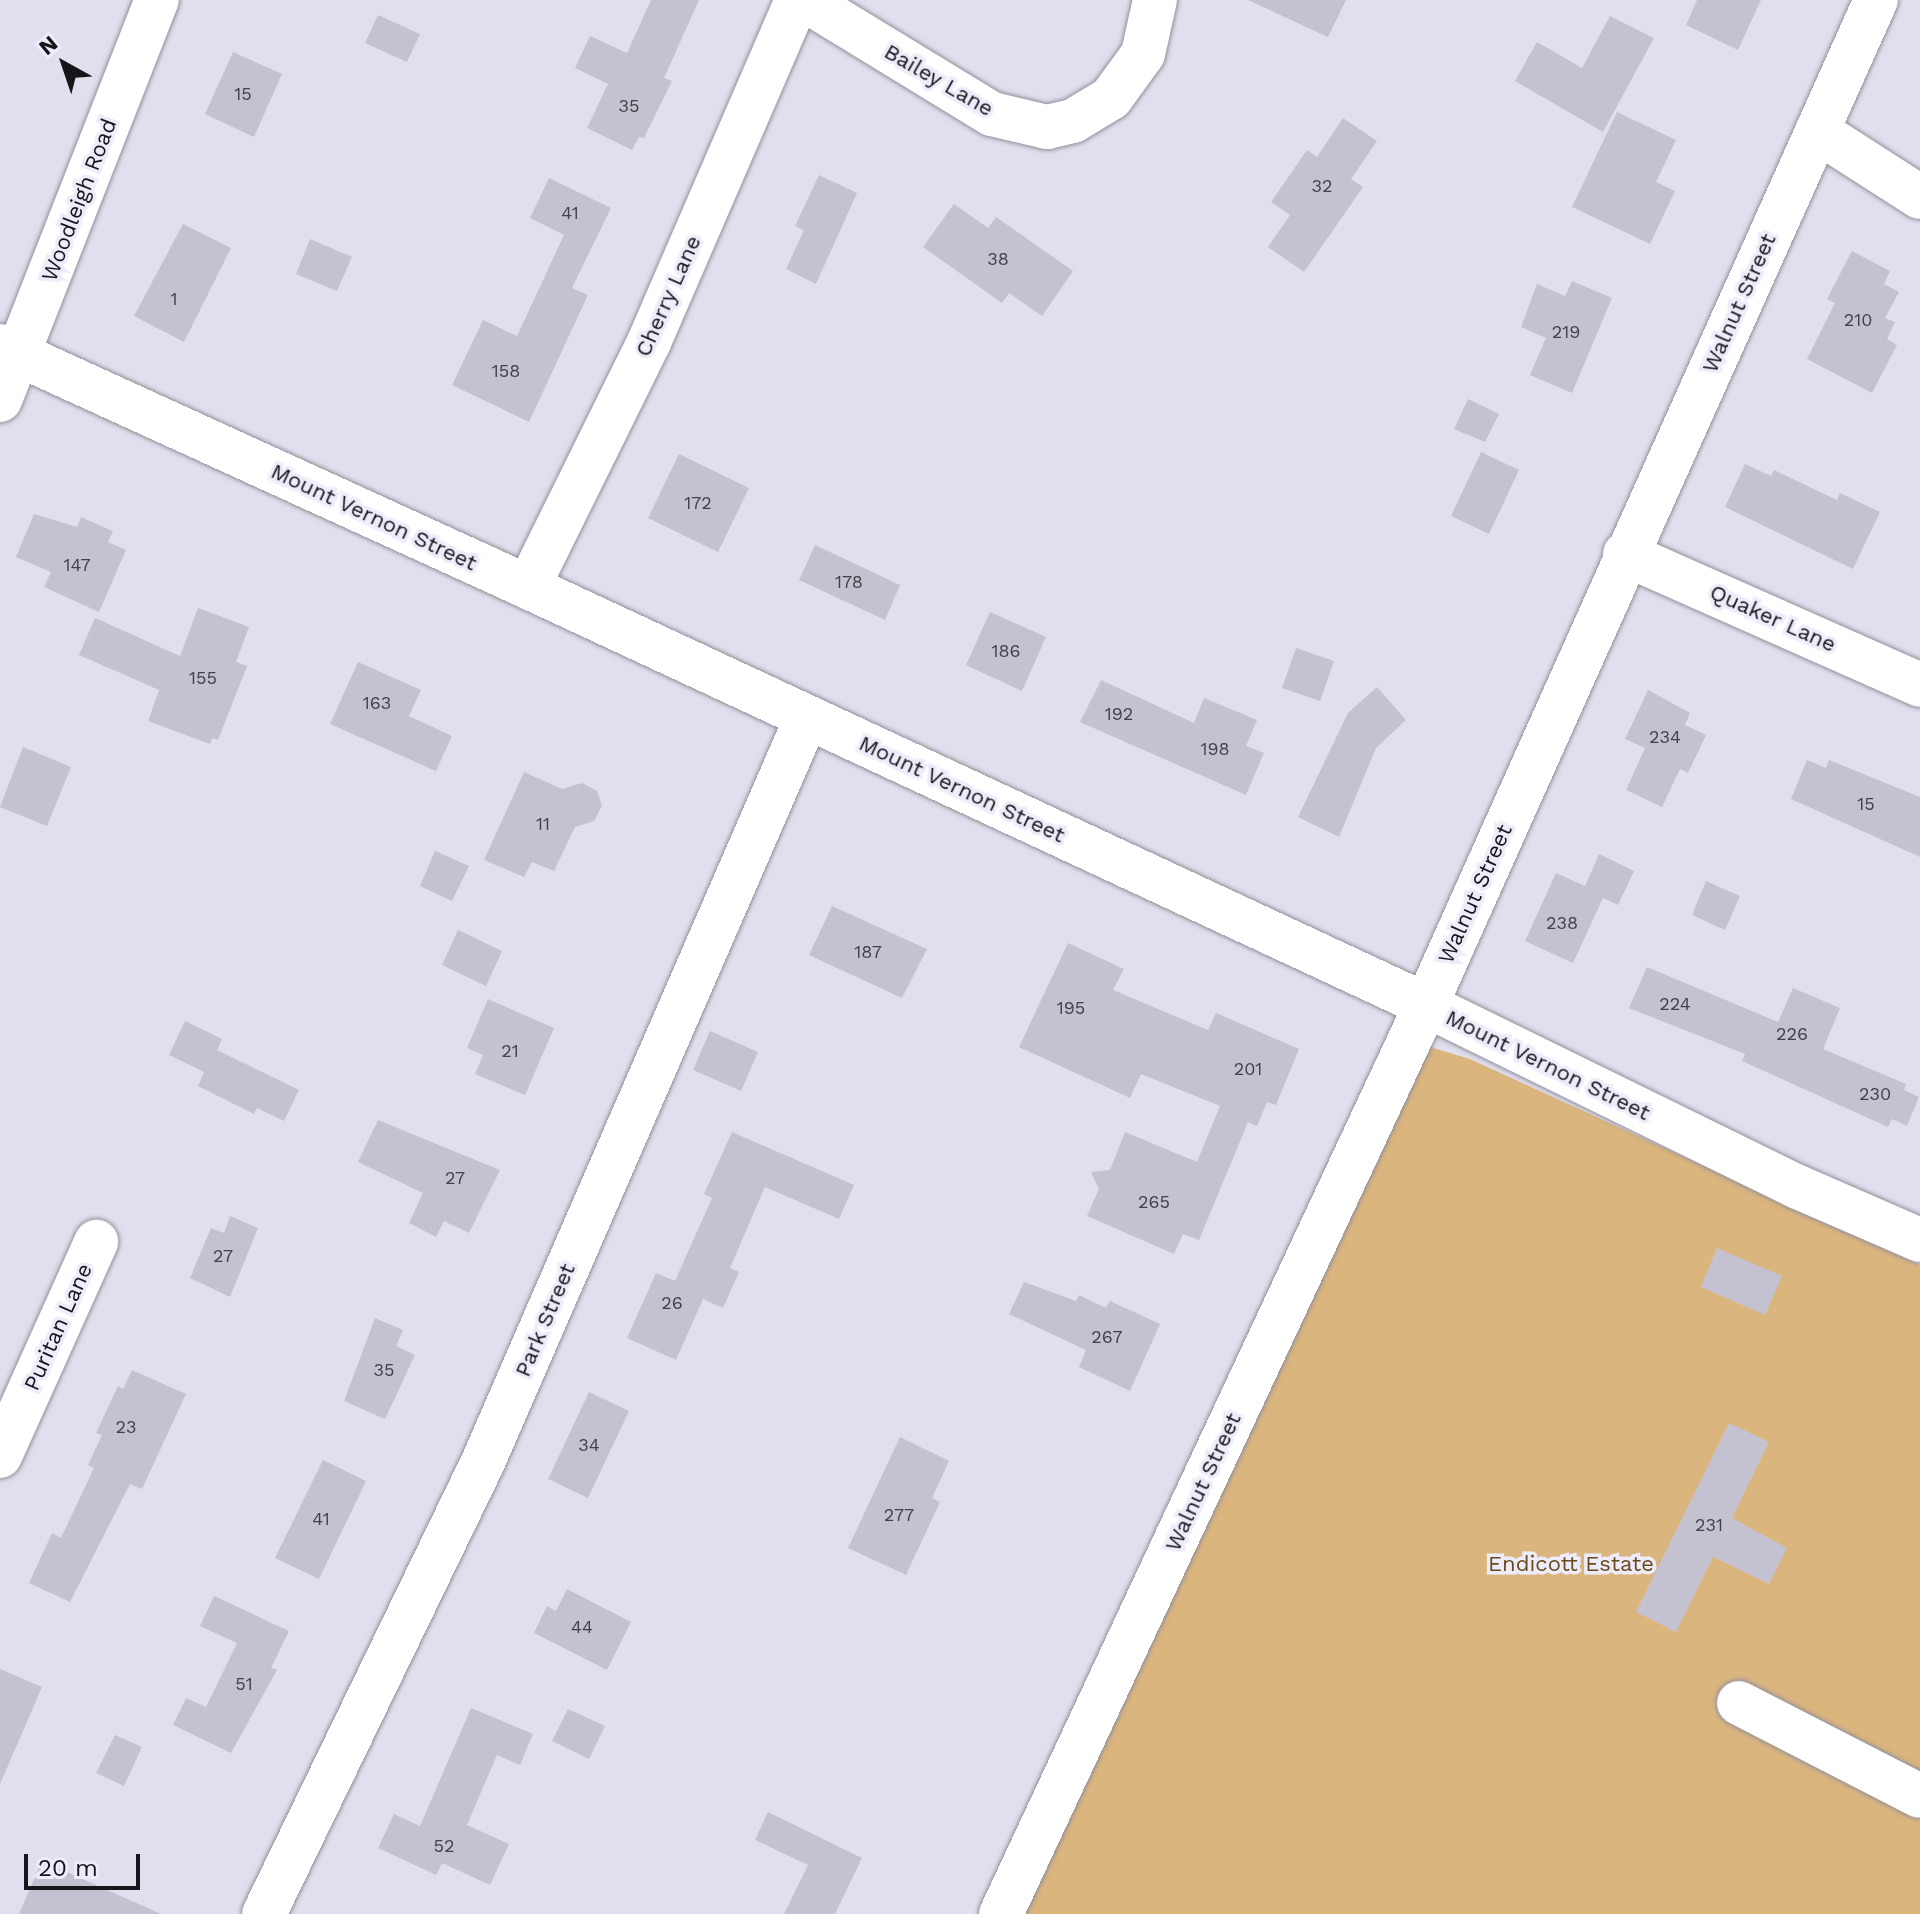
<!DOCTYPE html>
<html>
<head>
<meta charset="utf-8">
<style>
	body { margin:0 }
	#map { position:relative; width:1920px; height:1914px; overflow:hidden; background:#e1dfed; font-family:"Work Sans",sans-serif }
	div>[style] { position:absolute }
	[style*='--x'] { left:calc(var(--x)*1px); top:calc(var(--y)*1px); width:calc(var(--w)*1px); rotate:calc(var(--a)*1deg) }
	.green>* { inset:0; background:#dbb57e }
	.building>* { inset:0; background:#c4c2d0 }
	.roads { filter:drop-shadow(0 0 2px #91909d) drop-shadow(0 0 2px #91909d) }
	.minor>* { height:44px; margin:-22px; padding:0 22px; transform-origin:22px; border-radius:22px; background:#fff }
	span { translate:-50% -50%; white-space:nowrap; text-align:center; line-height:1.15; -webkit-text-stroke:7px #eeecfa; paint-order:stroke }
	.number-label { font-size:18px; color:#424148 }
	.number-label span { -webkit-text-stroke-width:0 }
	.street-label { font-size:22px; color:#16161a }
	.park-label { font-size:22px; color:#684b1a }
	.north { position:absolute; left:24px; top:24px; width:80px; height:80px; -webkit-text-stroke:6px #eeecfa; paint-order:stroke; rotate:320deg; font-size:22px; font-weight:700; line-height:32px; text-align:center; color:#16161a }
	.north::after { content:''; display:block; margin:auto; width:28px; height:36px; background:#16161a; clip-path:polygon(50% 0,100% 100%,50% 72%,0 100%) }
	.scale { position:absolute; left:24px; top:1854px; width:116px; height:36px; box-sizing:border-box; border:4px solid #16161a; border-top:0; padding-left:10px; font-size:24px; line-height:28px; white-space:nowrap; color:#16161a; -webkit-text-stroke:6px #eeecfa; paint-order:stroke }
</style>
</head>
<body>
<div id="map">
	<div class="green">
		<i style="clip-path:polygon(1430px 1047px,1470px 1059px,1920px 1265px,1920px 1914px,1023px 1914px)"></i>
	</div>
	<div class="building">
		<i style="clip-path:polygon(651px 0,699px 0,664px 78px,672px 81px,644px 138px,639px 137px,632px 150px,587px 128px,608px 84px,575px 68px,590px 36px,627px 53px)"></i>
		<i style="clip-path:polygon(1248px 0,1346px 0,1328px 37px)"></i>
		<i style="clip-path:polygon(1697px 0,1761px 0,1738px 50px,1686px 25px)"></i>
		<i style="clip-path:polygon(378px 15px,420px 34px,407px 62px,365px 43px)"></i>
		<i style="clip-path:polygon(1610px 16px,1654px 38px,1603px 132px,1515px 81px,1537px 42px,1582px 68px)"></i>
		<i style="clip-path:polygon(233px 52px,282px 74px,254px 137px,205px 114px)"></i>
		<i style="clip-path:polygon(1617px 112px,1676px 140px,1656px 182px,1675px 191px,1650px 244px,1572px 207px)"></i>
		<i style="clip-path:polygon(1343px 118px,1377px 141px,1351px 179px,1363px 187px,1304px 272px,1268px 247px,1290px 215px,1271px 202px,1307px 150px,1317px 157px)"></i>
		<i style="clip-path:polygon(819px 175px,857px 193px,816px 284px,786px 269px,804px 230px,795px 226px)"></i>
		<i style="clip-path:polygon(549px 178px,611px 208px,572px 288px,588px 295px,529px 422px,452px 385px,483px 320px,517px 336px,564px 235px,530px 218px)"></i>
		<i style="clip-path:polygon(954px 204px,988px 228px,996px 217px,1073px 271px,1042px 316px,1009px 293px,1002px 303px,923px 247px)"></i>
		<i style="clip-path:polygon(183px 224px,231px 248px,184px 342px,134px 316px)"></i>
		<i style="clip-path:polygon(310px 239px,352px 257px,337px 291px,296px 274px)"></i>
		<i style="clip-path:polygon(1852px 251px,1890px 271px,1884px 284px,1899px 292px,1885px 318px,1895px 322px,1887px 339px,1897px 345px,1872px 393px,1807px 359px,1835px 303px,1827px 299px)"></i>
		<i style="clip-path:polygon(1572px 281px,1612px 298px,1572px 393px,1530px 375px,1546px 338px,1521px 327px,1537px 284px,1565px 296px)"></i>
		<i style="clip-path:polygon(1468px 399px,1499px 414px,1485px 442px,1454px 429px)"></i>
		<i style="clip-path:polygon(1481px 452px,1519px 470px,1489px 534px,1451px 516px)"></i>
		<i style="clip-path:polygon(679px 454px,749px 488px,718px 552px,648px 518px)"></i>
		<i style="clip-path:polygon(1745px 464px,1771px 476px,1774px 470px,1837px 500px,1840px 493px,1880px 512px,1853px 569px,1725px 507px)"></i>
		<i style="clip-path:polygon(34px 514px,77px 527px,81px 517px,113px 531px,108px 542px,126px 550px,99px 612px,44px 587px,51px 572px,16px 557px)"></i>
		<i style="clip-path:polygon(815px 545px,900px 585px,885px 620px,799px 580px)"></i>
		<i style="clip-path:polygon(198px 608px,249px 627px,236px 662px,247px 666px,218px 740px,212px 738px,210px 744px,148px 721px,159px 690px,79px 655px,95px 618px,180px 656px)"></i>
		<i style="clip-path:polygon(990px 612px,1046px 637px,1022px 691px,966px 665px)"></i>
		<i style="clip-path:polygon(1296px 648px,1334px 661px,1320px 701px,1282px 688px)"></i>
		<i style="clip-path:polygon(358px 662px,421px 690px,409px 716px,452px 736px,436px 771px,330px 724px)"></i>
		<i style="clip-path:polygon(1101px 680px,1194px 723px,1204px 698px,1257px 720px,1246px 746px,1264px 753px,1246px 795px,1080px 722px)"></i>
		<i style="clip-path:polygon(1377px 687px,1406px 720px,1376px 748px,1339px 837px,1298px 817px,1348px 713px)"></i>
		<i style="clip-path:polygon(1648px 690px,1690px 713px,1685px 725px,1706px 735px,1688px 773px,1680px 769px,1662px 807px,1626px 790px,1645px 748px,1625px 739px)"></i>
		<i style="clip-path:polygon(23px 747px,71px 767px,47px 826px,0 807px)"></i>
		<i style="clip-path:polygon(1807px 760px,1826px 768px,1829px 760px,1920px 797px,1920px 857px,1791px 799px)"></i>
		<i style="clip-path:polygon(524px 772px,562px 789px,582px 783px,597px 791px,602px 806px,594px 821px,575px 827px,554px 871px,532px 862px,524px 877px,484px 860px)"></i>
		<i style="clip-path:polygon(435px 851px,469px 866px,452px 901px,420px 886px)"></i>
		<i style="clip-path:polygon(1599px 854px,1634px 871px,1618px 905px,1603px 898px,1573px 963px,1525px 941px,1556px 873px,1585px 886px)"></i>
		<i style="clip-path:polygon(1706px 881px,1740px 896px,1725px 930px,1692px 915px)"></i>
		<i style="clip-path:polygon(832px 906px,927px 949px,902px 998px,809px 955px)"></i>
		<i style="clip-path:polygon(458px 930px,502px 951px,486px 986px,442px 965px)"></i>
		<i style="clip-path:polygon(1068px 943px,1124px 969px,1113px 990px,1208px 1030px,1216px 1013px,1299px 1049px,1276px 1105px,1267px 1102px,1257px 1126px,1248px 1122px,1199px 1240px,1183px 1234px,1174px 1254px,1087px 1216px,1099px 1189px,1091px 1172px,1110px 1170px,1125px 1132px,1197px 1162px,1220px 1106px,1141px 1074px,1130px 1098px,1019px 1047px)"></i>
		<i style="clip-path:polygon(1647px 967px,1778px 1022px,1793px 988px,1840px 1008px,1823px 1049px,1906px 1084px,1904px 1090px,1919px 1097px,1907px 1126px,1892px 1119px,1888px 1127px,1742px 1061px,1745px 1054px,1629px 1008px)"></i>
		<i style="clip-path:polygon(488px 999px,554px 1028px,525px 1095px,475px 1074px,483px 1055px,467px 1048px)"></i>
		<i style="clip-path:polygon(185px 1021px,222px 1039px,217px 1050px,299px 1090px,284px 1121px,257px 1108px,254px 1114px,198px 1086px,204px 1072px,169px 1055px)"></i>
		<i style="clip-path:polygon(710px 1031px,758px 1052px,741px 1091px,693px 1070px)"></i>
		<i style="clip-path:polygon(378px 1120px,500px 1170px,469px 1233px,444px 1221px,436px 1237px,409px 1223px,423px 1193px,358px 1162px)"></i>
		<i style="clip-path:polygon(732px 1132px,854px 1185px,839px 1219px,765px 1187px,730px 1268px,739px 1272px,723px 1308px,703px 1299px,676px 1360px,627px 1338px,656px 1273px,675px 1281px,712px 1198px,704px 1194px)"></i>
		<i style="clip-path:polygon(230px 1216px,258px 1228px,230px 1297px,190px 1278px,211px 1228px,224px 1233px)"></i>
		<i style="clip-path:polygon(1717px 1248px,1782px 1276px,1765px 1315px,1701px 1287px)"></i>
		<i style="clip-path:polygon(1024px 1282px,1076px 1301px,1079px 1295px,1106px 1308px,1110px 1301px,1160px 1324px,1130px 1391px,1079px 1367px,1086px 1350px,1009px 1314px)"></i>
		<i style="clip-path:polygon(375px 1318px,403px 1330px,396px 1346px,415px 1355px,385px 1419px,344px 1401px)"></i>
		<i style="clip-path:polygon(132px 1370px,186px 1394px,142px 1489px,130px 1484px,70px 1602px,29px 1583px,52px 1533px,61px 1538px,94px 1468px,88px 1465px,102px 1435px,96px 1433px,118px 1386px,123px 1389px)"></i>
		<i style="clip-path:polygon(589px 1392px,629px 1411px,588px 1498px,548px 1479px)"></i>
		<i style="clip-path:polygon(1729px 1423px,1769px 1442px,1732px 1518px,1787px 1548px,1769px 1584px,1713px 1557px,1676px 1632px,1636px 1612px)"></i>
		<i style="clip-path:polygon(900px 1437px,949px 1461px,932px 1498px,940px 1502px,906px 1575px,848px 1548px)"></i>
		<i style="clip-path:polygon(323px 1460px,366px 1481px,319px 1579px,275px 1558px)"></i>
		<i style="clip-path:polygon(567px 1589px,631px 1622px,607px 1670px,534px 1633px,547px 1606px,556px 1611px)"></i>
		<i style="clip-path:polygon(214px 1596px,289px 1631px,271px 1668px,277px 1670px,231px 1753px,173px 1725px,186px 1698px,206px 1707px,237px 1643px,200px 1626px)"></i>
		<i style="clip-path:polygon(0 1669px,42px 1687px,0 1784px)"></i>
		<i style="clip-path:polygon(471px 1708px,533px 1734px,520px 1765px,497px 1755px,467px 1825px,509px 1844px,490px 1885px,442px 1863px,436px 1875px,378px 1848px,394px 1814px,420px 1826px)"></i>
		<i style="clip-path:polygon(568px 1709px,605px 1726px,589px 1759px,552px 1741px)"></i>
		<i style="clip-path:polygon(115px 1735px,142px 1747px,124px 1786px,96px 1773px)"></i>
		<i style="clip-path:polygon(768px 1812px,862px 1858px,835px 1914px,784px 1914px,808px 1865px,755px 1840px)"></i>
		<i style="clip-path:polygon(42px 1861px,161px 1914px,19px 1914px)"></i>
	</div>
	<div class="roads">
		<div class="minor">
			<i style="--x:805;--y:0;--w:219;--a:31.4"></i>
			<i style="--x:992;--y:114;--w:57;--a:13.3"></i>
			<i style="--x:1047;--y:127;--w:27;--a:-13"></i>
			<i style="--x:1073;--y:121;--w:44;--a:-31.2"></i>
			<i style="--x:1111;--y:98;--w:54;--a:-54"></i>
			<i style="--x:1143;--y:54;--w:55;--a:-77.5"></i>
			<i style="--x:1817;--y:131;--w:122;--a:32.7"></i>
			<i style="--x:0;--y:346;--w:580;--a:24.53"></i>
			<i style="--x:528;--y:587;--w:991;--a:24.96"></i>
			<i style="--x:1426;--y:1005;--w:414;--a:26.1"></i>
			<i style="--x:1798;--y:1187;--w:133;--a:23.5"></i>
			<i style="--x:0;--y:400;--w:430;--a:-68.6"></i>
			<i style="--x:1625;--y:554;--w:323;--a:23.9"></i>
			<i style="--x:528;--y:587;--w:273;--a:-63.7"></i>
			<i style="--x:649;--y:342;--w:373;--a:-66.6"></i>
			<i style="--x:0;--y:1456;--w:235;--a:-65.8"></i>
			<i style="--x:1739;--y:1703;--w:203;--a:27.2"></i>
			<i style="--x:264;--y:1914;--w:502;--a:-64.15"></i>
			<i style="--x:483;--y:1462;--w:812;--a:-66.5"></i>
			<i style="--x:1001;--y:1914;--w:1003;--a:-64.94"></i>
			<i style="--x:1426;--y:1005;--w:1101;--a:-65.88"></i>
		</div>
	</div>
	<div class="number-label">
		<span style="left:243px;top:94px">15</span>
		<span style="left:629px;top:106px">35</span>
		<span style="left:1322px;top:186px">32</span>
		<span style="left:570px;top:213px">41</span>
		<span style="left:998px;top:259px">38</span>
		<span style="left:174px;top:299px">1</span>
		<span style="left:1858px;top:320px">210</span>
		<span style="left:1566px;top:332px">219</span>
		<span style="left:506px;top:371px">158</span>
		<span style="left:698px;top:503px">172</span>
		<span style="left:77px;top:565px">147</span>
		<span style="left:849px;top:582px">178</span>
		<span style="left:1006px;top:651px">186</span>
		<span style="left:203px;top:678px">155</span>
		<span style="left:377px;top:703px">163</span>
		<span style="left:1119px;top:714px">192</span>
		<span style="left:1665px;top:737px">234</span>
		<span style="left:1215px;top:749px">198</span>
		<span style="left:1866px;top:804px">15</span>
		<span style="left:543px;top:824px">11</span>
		<span style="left:1562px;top:923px">238</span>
		<span style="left:868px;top:952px">187</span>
		<span style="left:1675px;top:1004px">224</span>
		<span style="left:1071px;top:1008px">195</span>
		<span style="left:1792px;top:1034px">226</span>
		<span style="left:510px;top:1051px">21</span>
		<span style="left:1248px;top:1069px">201</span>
		<span style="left:1875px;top:1094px">230</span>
		<span style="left:455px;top:1178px">27</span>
		<span style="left:1154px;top:1202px">265</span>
		<span style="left:223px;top:1256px">27</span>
		<span style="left:672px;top:1303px">26</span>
		<span style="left:1107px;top:1337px">267</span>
		<span style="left:384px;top:1370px">35</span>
		<span style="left:126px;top:1427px">23</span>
		<span style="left:589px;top:1445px">34</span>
		<span style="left:899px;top:1515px">277</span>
		<span style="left:321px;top:1519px">41</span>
		<span style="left:1709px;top:1525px">231</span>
		<span style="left:582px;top:1627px">44</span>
		<span style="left:244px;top:1684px">51</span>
		<span style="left:444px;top:1846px">52</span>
	</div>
	<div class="street-label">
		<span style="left:939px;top:80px;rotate:30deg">Bailey Lane</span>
		<span style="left:79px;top:200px;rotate:-69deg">Woodleigh Road</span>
		<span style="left:668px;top:296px;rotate:-66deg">Cherry Lane</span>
		<span style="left:1739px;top:303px;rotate:-66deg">Walnut Street</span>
		<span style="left:374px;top:517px;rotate:25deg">Mount Vernon Street</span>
		<span style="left:1773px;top:618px;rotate:24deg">Quaker Lane</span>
		<span style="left:962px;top:789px;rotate:25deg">Mount Vernon Street</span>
		<span style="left:1475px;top:894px;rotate:-66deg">Walnut Street</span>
		<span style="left:1548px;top:1065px;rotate:26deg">Mount Vernon Street</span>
		<span style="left:545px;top:1320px;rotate:-67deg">Park Street</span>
		<span style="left:58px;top:1327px;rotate:-66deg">Puritan Lane</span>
		<span style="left:1203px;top:1482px;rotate:-65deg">Walnut Street</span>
	</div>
	<div class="park-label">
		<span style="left:1571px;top:1564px">Endicott Estate</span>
	</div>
	<div class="north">N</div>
	<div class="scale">20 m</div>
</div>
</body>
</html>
